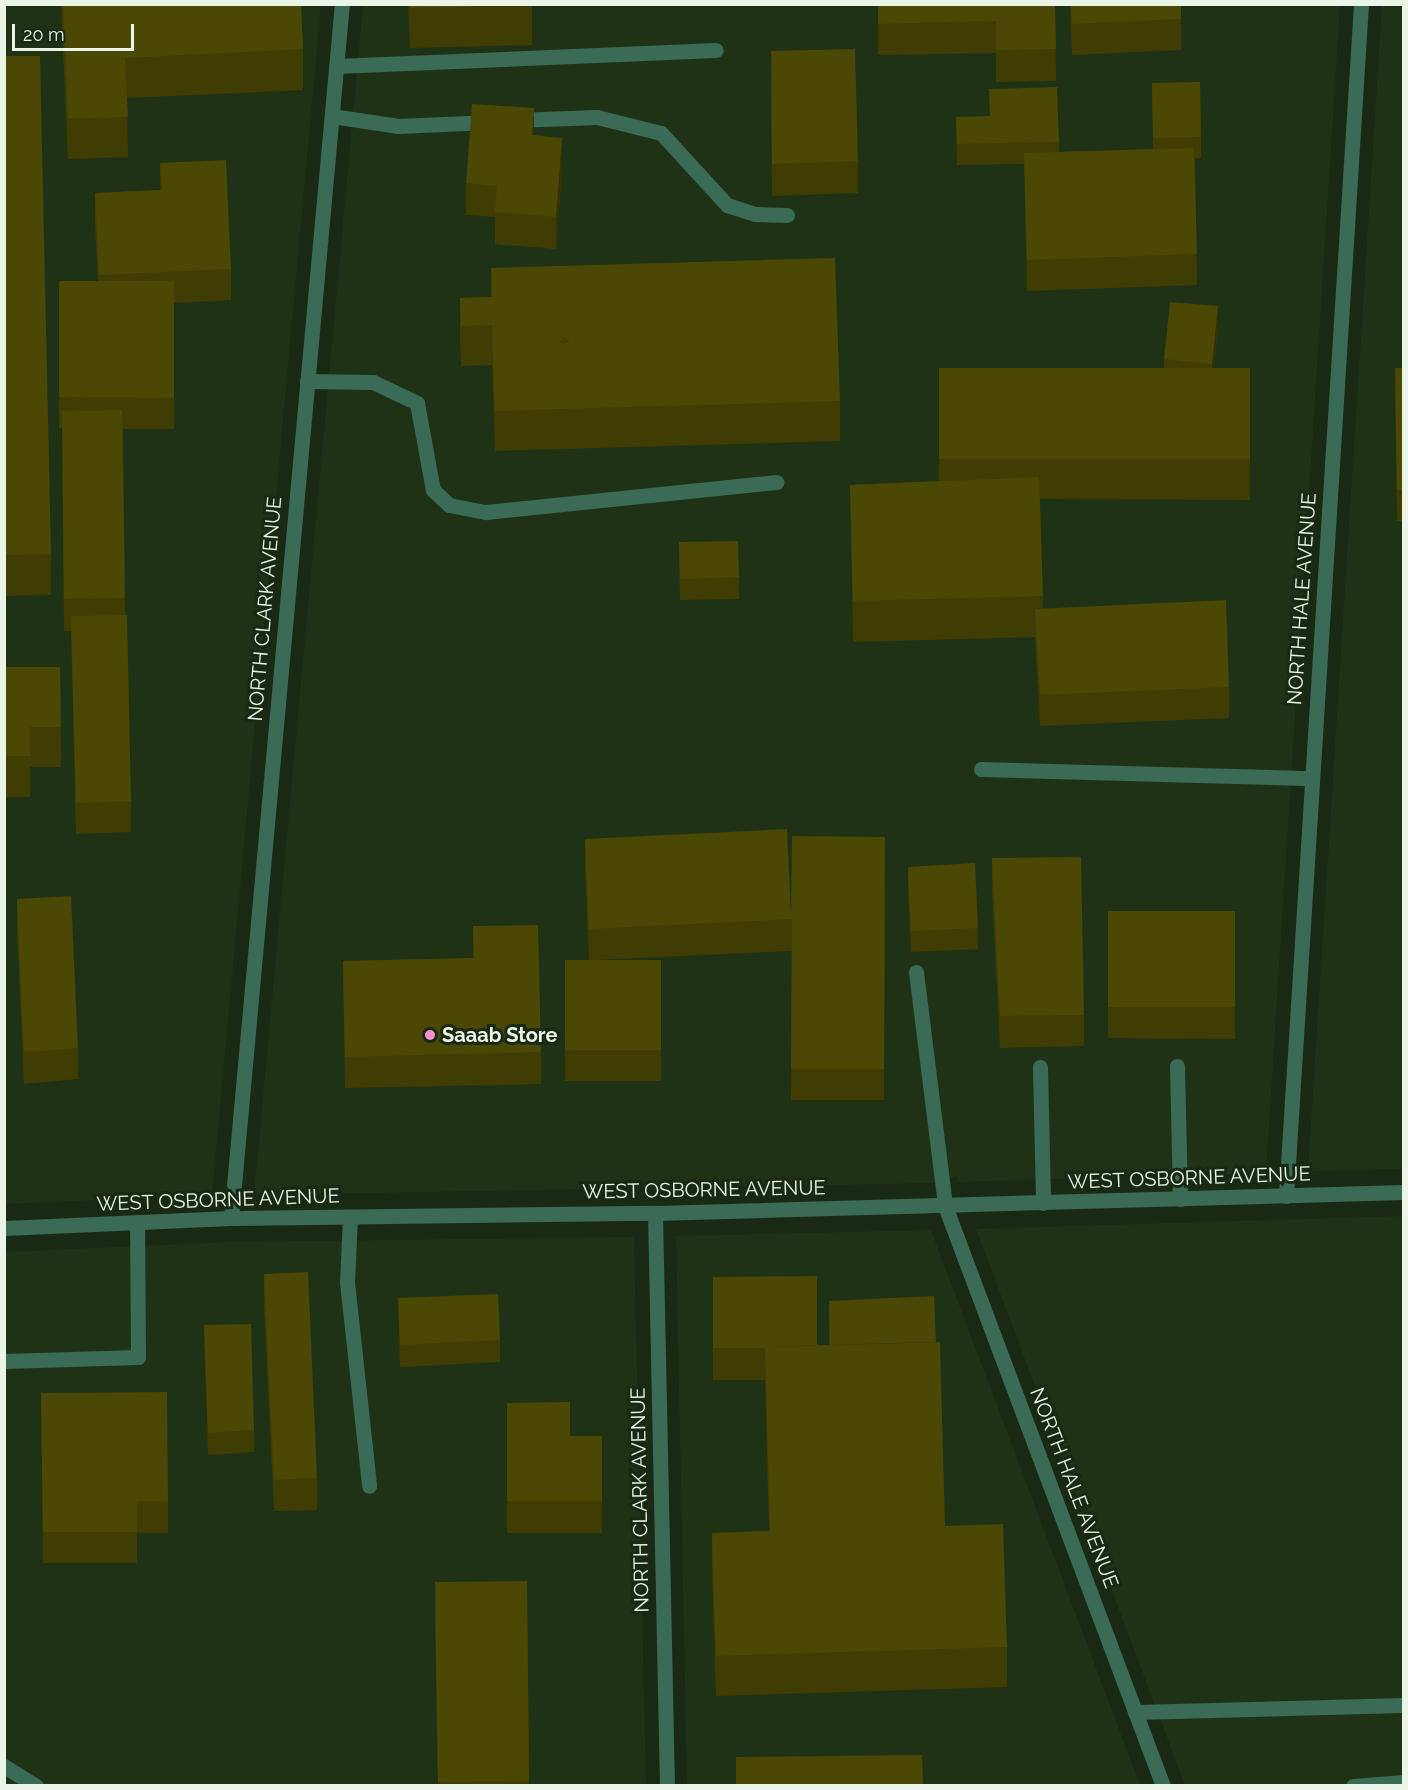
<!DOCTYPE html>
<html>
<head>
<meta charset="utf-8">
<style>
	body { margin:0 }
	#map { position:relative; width:1408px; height:1790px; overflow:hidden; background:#1a2914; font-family:Raleway,sans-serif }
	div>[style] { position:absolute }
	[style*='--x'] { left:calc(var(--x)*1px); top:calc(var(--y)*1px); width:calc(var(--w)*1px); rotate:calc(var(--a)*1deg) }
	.built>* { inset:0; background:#1f3216 }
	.minor>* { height:15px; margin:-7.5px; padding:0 7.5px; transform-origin:7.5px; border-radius:7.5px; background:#396b57 }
	.wall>* { inset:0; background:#403d04 }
	.shaded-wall>* { inset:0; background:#343204 }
	.building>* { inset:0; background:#4b4705 }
	.dots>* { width:16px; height:16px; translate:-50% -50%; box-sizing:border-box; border:3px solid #1a2914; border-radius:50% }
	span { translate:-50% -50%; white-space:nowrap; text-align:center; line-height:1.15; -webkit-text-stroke:6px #1a2914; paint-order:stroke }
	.street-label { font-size:20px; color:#ebf5e7 }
	.poi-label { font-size:20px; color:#ebf5e7; font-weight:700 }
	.left { translate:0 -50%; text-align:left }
	.frame { position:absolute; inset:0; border:6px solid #ebf5e7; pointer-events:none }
	.scale { position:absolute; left:12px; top:24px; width:122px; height:27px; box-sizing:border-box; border:3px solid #ebf5e7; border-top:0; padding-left:8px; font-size:18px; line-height:21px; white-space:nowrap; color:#ebf5e7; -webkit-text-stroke:4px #1a2914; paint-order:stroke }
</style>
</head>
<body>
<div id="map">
	<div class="built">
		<i style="clip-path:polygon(4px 5px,321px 5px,212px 1195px,5px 1204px)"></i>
		<i style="clip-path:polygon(363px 5px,1340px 5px,1266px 1173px,959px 1182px,956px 1176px,941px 1183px,254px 1195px)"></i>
		<i style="clip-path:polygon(1382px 5px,1403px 5px,1403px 1169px,1308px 1171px)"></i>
		<i style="clip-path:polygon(1403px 1216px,1403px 1785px,1185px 1785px,976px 1229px)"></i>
		<i style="clip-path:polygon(931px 1230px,1140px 1785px,687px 1785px,676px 1236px)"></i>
		<i style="clip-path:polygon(634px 1237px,646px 1785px,5px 1785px,4px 1252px,231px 1242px)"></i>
	</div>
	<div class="minor">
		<i style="--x:336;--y:66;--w:380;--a:-2.4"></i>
		<i style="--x:332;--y:116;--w:67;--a:8.6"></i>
		<i style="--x:398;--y:126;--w:92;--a:-2.5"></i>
		<i style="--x:514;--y:120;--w:83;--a:-2.1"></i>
		<i style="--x:597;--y:117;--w:66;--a:14"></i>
		<i style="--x:661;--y:133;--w:98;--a:47.5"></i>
		<i style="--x:727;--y:205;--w:29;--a:18"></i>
		<i style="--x:755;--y:214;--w:32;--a:2"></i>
		<i style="--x:307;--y:381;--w:66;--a:0.9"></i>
		<i style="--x:373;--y:382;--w:49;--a:25.5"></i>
		<i style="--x:417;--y:403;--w:88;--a:79.6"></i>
		<i style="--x:433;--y:490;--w:22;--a:43"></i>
		<i style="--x:449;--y:505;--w:38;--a:11"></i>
		<i style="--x:486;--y:512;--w:292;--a:-5.9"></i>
		<i style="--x:981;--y:769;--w:331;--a:1.6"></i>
		<i style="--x:916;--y:972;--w:236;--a:82.9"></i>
		<i style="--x:945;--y:1206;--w:620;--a:69.4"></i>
		<i style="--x:1177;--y:1066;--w:133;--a:88.7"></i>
		<i style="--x:1040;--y:1067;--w:136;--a:88.7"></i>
		<i style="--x:1286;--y:1196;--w:1194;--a:-86.4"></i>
		<i style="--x:655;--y:1213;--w:573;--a:88.8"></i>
		<i style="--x:350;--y:1217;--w:65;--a:92.6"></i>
		<i style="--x:347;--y:1282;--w:205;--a:83.8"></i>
		<i style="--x:231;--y:1218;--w:1219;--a:-84.78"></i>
		<i style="--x:4;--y:1228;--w:227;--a:-2.5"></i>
		<i style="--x:231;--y:1218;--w:424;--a:-0.7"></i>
		<i style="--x:655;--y:1213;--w:749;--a:-1.61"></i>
		<i style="--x:4;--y:1361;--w:134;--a:-1.7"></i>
		<i style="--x:138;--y:1357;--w:135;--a:-90.4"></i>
		<i style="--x:1135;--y:1712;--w:269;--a:-1.5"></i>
		<i style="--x:4;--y:1766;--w:38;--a:32"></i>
		<i style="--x:1353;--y:1786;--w:51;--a:-4.5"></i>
	</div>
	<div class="wall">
		<i style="clip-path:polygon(61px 4px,301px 4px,303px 49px,303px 90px,127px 98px,128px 157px,68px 159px)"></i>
		<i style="clip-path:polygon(408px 4px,532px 4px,532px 45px,410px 48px)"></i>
		<i style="clip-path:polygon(878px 4px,1055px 4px,1056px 81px,996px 82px,996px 53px,878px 55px)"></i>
		<i style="clip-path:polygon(1070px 4px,1181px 4px,1181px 50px,1072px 55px)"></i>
		<i style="clip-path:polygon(4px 56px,51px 554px,51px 595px,4px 596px)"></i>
		<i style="clip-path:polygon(771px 82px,858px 161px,858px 193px,772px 196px)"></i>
		<i style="clip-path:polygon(1152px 83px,1201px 137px,1201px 158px,1195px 158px,1197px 285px,1027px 291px,1024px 164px,957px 165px,956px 117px,1059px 142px,1059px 152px,1153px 149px)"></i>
		<i style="clip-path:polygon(534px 135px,562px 169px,556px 249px,495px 244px,495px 217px,466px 215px,466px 183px)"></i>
		<i style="clip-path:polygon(160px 163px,231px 269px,231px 300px,174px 303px,174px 429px,123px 429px,125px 615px,131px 801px,131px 832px,76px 834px,71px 631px,64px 631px,62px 428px,59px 428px,59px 281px,98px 281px,95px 225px,95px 193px,160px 190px)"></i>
		<i style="clip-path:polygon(491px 268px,840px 401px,840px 441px,495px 451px,492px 365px,461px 366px,460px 338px,460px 298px,491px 297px)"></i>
		<i style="clip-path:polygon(1218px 328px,1214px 368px,1250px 368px,1250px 500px,1040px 499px,1043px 609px,1229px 687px,1229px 718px,1040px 726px,1035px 637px,853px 642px,850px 485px,939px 481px,939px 368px,1164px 368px,1164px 359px)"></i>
		<i style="clip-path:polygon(1395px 368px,1404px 368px,1404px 521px,1397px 521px)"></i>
		<i style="clip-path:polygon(679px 542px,739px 577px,739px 599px,680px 600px)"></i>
		<i style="clip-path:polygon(4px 667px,60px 667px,61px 767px,30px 767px,30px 797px,4px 797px)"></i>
		<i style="clip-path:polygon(885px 837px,884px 1100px,791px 1100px,792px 951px,595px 960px,661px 960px,661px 1081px,565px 1081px,565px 960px,589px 960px,585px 870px,585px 839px,791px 915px)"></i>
		<i style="clip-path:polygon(992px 858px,1084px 1015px,1084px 1046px,1000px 1048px,992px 890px)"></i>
		<i style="clip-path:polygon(908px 867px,978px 928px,978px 949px,911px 952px,908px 889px)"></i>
		<i style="clip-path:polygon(17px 899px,78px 1048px,78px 1079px,24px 1084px,17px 930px)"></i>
		<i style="clip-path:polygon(1108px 911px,1235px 911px,1235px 1039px,1108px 1038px)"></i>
		<i style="clip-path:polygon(473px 926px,541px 1052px,541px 1084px,345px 1088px,343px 961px,473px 958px)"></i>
		<i style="clip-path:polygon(264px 1274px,317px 1478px,317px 1510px,274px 1511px,264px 1306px)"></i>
		<i style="clip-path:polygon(713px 1277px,817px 1345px,829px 1345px,829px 1301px,1007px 1647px,1007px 1687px,716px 1696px,712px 1573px,712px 1533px,769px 1531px,765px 1380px,713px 1380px)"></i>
		<i style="clip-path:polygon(398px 1298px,500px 1340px,500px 1362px,400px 1367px)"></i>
		<i style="clip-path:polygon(204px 1325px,254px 1430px,254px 1452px,208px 1455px)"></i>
		<i style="clip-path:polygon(41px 1393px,168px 1502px,168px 1533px,137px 1533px,137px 1563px,43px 1563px)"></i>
		<i style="clip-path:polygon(507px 1403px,570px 1436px,602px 1436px,602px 1533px,507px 1533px)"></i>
		<i style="clip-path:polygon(527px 1581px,529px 1785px,438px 1785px,435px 1613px)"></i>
	</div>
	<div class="shaded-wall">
		<i style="clip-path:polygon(534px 108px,534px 140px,532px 135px)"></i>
		<i style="clip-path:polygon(562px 138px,562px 169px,556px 249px,556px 217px)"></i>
		<i style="clip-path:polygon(1218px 306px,1218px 328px,1212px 385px,1212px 364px)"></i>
	</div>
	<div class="building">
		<i style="clip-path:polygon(63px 4px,301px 4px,303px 49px,125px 58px,128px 117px,68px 119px)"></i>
		<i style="clip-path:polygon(409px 4px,532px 4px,532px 5px,410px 8px)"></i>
		<i style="clip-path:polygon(878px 4px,1055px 4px,1056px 49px,996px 50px,996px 21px,878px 24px)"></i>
		<i style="clip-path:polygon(1071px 4px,1181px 4px,1181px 19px,1072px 24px)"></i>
		<i style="clip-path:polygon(855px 49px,858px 161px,772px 164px,771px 51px)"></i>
		<i style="clip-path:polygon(4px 56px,40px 56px,51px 554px,4px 555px)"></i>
		<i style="clip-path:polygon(1200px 82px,1201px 137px,1153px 138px,1152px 83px)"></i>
		<i style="clip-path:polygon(1057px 87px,1059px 142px,957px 144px,956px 117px,990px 116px,989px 89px)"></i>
		<i style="clip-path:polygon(472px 104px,534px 108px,532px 135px,562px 138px,556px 217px,495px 212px,497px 186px,466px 183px)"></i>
		<i style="clip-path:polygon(1194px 148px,1197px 254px,1027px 260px,1024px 153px)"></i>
		<i style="clip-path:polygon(226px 160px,231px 269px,99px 275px,95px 193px,162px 190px,160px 163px)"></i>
		<i style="clip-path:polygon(evenodd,835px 258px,840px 401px,495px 411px,492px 325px,461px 326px,460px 298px,492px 297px,491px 268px,835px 258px,564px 337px,570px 342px,559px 343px,564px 337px)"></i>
		<i style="clip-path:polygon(59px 281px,174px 281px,174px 398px,59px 397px)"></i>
		<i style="clip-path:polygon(1170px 302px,1218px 306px,1212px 364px,1164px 359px)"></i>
		<i style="clip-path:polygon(939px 368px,1250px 368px,1250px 459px,939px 459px)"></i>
		<i style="clip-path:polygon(1395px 368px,1404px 368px,1404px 490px,1397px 490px)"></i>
		<i style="clip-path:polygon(122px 410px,125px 598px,64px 599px,62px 411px)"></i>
		<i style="clip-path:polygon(1039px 477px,1043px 596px,853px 601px,850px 485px)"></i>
		<i style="clip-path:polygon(738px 541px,739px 577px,680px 579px,679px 542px)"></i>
		<i style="clip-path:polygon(1226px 600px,1229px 687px,1040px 695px,1035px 609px)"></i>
		<i style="clip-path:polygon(127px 615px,131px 801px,76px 803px,71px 616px)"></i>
		<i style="clip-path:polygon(4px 667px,60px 667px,61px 727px,30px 727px,30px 756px,4px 756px)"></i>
		<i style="clip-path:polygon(787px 829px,791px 915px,792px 836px,885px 837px,884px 1069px,791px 1069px,792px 919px,589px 929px,585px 839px)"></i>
		<i style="clip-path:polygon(1081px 857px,1084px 1015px,1000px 1016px,992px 858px)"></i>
		<i style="clip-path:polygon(975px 863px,978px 928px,911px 931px,908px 867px)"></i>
		<i style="clip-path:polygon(71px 896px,78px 1048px,24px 1052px,17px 899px)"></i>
		<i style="clip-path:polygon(1108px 911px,1235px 911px,1235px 1007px,1108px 1007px)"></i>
		<i style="clip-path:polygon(538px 925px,541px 1052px,345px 1057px,343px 961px,474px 958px,473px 926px)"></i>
		<i style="clip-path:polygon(565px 960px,661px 960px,661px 1050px,565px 1050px)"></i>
		<i style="clip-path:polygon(308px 1272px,317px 1478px,274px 1480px,264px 1274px)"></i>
		<i style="clip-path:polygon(817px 1276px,817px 1345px,765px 1347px,765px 1348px,713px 1348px,713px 1277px)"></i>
		<i style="clip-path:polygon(498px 1294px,500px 1340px,400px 1345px,398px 1298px)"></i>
		<i style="clip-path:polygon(934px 1296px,936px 1342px,830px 1345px,829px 1301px)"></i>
		<i style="clip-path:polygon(251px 1324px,254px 1430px,208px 1433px,204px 1325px)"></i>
		<i style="clip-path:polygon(940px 1342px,945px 1526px,1003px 1524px,1007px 1647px,716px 1656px,712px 1533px,770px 1531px,765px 1347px)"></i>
		<i style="clip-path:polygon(167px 1392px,168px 1502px,137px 1501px,137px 1532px,43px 1532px,41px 1393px)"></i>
		<i style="clip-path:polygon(570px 1402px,570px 1436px,602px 1436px,602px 1501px,507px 1501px,507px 1403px)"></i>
		<i style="clip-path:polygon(527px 1581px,529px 1781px,438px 1782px,435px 1582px)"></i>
		<i style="clip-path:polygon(922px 1755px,923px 1785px,736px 1785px,736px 1757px)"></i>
	</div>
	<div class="dots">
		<i style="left:430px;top:1035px;background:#f790ce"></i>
	</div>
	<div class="street-label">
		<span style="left:1302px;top:599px;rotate:-86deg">NORTH HALE AVENUE</span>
		<span style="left:265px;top:609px;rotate:-85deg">NORTH CLARK AVENUE</span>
		<span style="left:1189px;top:1178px;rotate:-2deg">WEST OSBORNE AVENUE</span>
		<span style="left:704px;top:1190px;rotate:-1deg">WEST OSBORNE AVENUE</span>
		<span style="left:218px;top:1200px;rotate:-2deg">WEST OSBORNE AVENUE</span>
		<span style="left:1074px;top:1488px;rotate:69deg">NORTH HALE AVENUE</span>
		<span style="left:640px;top:1500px;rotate:-91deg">NORTH CLARK AVENUE</span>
	</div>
	<div class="poi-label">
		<span class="left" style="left:442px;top:1035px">Saaab Store</span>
	</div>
	<div class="frame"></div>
	<div class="scale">20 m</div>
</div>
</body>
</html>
